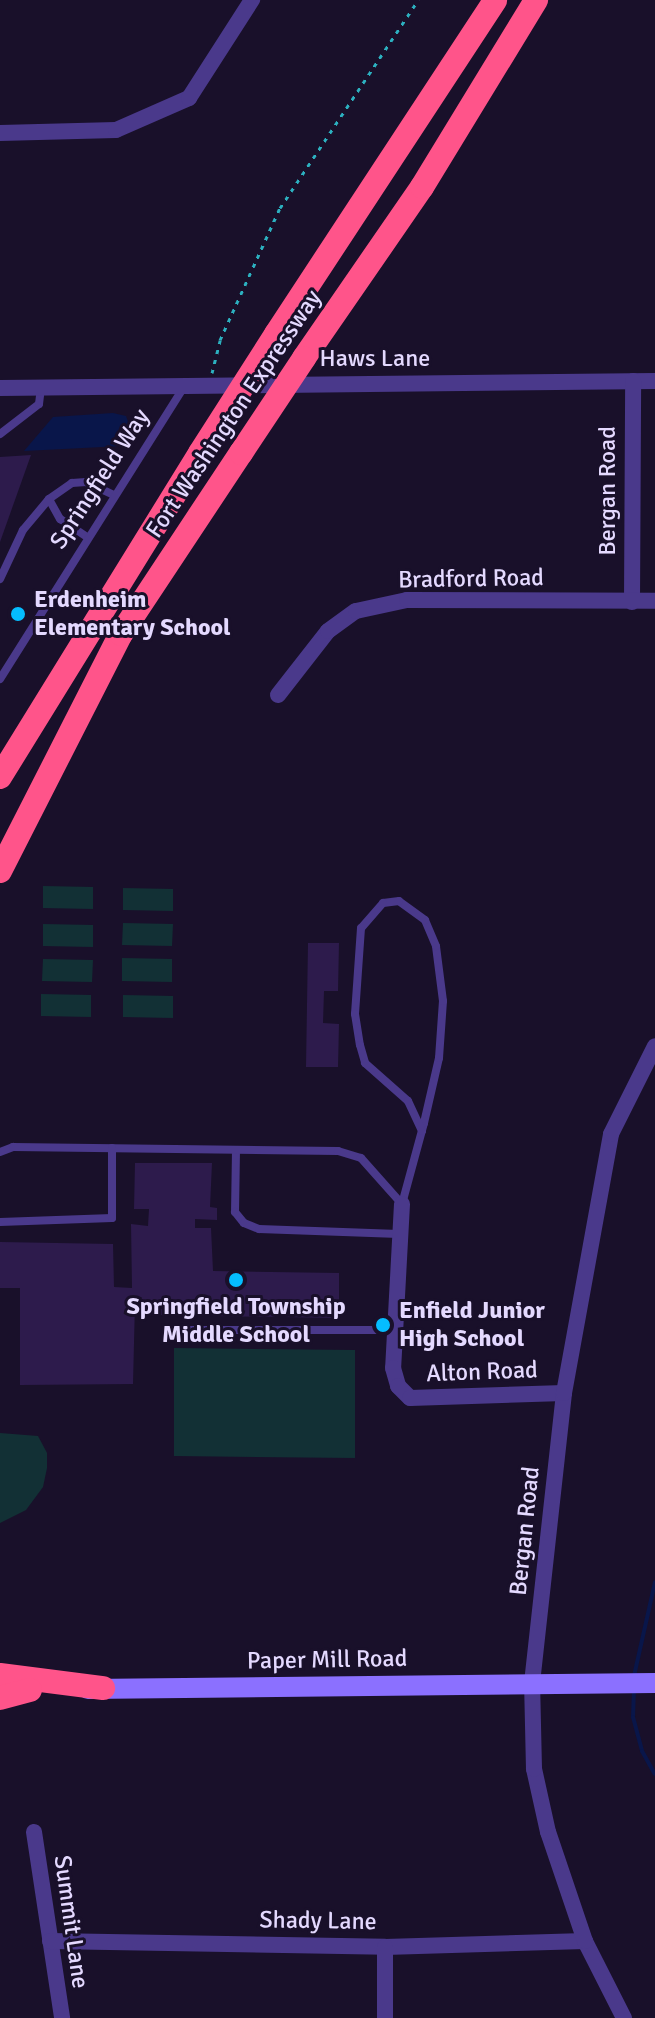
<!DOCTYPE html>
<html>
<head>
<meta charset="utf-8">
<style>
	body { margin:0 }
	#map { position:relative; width:655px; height:2018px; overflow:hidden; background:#19102a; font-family:Signika,sans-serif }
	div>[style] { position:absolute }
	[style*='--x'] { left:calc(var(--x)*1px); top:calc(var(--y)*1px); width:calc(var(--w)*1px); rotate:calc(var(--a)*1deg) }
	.green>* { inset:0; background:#123035 }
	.water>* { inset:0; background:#09164a }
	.stream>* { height:4px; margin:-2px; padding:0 2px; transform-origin:2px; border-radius:2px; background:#09164a }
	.building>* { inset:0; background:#2d1b4c }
	.path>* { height:3px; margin-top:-1.5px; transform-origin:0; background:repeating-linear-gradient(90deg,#2cb1c0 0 4px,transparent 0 10px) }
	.lane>* { height:8px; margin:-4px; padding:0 4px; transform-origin:4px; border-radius:4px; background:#4a398b }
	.street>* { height:16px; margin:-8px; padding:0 8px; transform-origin:8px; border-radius:8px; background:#4a398b }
	.secondary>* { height:20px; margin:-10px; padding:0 10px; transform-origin:10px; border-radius:10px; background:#8b70ff }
	.highway>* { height:24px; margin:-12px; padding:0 12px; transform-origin:12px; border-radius:12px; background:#ff548a }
	.highway-bridge>* { height:24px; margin:-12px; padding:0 12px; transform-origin:12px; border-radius:12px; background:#ff548a }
	.dots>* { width:22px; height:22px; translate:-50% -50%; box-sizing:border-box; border:4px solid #19102a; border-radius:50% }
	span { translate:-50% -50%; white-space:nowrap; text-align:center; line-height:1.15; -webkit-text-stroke:6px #19102a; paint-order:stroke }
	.street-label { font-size:24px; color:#e4d9ff }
	.poi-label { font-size:24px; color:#e4d9ff; font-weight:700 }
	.left { translate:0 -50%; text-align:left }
</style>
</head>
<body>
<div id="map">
	<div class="green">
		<i style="clip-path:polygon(43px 886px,93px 887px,93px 909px,43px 908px)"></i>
		<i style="clip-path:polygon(123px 888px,173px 889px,173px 911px,123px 910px)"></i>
		<i style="clip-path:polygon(123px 923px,173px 924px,172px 946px,122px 945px)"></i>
		<i style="clip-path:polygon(43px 924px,93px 925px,93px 947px,43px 946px)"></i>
		<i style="clip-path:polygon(122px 958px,172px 959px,172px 982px,122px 981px)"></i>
		<i style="clip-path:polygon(43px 959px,93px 960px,92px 982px,42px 981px)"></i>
		<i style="clip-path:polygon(41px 994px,91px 995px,91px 1017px,41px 1016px)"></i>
		<i style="clip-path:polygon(123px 995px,173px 996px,173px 1018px,123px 1017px)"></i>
		<i style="clip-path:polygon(174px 1348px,355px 1350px,355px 1458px,174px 1456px)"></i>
		<i style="clip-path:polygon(0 1433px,38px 1436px,47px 1453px,47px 1468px,43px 1487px,26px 1510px,0 1523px)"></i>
	</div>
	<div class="water">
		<i style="clip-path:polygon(113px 413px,126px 416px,131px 430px,122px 446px,24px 451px,53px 417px)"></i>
	</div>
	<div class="stream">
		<i style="--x:634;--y:1676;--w:96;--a:-77.4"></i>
		<i style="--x:634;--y:1689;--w:28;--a:92"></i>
		<i style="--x:633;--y:1717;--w:35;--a:75"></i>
		<i style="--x:642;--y:1751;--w:26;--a:61"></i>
	</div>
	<div class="building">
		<i style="clip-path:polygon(31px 455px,0 542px,0 457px)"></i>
		<i style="clip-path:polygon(308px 943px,339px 943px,338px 991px,324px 991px,323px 1023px,339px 1024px,338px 1067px,306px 1067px)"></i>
		<i style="clip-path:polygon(135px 1163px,212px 1163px,210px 1207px,217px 1208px,217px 1220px,195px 1219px,195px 1228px,211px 1228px,213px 1271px,339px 1273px,339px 1318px,154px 1315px,154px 1301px,135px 1302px,133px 1384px,20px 1385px,20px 1288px,0 1288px,0 1242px,113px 1244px,114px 1287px,132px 1288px,131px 1224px,148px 1226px,149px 1209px,134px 1209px)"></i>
	</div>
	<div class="path">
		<i style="--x:212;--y:373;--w:34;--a:-76"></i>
		<i style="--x:220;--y:340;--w:145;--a:-65.6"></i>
		<i style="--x:280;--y:208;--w:250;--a:-56.4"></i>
	</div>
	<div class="lane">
		<i style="--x:0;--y:434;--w:49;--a:-37.6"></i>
		<i style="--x:39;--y:404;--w:16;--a:-83"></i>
		<i style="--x:87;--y:537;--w:32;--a:-146"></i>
		<i style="--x:60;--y:519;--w:23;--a:-119"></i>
		<i style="--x:49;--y:499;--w:28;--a:-35"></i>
		<i style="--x:72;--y:483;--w:14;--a:-4"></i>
		<i style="--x:86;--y:482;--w:31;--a:25"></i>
		<i style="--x:0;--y:579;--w:54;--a:-64.9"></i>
		<i style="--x:23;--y:530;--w:40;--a:-50"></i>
		<i style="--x:0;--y:679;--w:347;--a:-57.8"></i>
		<i style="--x:236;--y:1150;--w:62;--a:90.9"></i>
		<i style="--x:235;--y:1212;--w:14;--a:51"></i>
		<i style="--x:244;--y:1223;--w:16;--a:22"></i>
		<i style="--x:259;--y:1229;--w:140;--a:2"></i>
		<i style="--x:0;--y:1152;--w:14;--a:-21"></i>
		<i style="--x:13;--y:1147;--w:325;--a:0.7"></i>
		<i style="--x:338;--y:1151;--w:24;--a:17"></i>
		<i style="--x:361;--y:1158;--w:62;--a:48.3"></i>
		<i style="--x:402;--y:1204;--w:84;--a:-74.8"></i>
		<i style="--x:424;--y:1123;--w:67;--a:-77"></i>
		<i style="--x:439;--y:1058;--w:57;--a:-86"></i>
		<i style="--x:443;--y:1001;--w:55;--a:-97.3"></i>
		<i style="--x:436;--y:946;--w:28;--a:-113"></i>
		<i style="--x:425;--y:920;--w:32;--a:-144"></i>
		<i style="--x:399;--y:901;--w:16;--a:173"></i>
		<i style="--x:383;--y:903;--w:33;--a:131"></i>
		<i style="--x:361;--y:928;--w:86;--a:94"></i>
		<i style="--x:355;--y:1014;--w:31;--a:81"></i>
		<i style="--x:360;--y:1045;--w:19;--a:74"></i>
		<i style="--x:365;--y:1063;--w:57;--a:41.5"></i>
		<i style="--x:408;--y:1101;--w:33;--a:65"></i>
		<i style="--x:0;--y:1222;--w:112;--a:-2"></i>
		<i style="--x:112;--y:1218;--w:70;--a:-90"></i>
		<i style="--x:189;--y:1330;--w:206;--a:0"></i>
	</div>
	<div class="street">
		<i style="--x:0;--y:133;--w:116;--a:-1.5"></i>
		<i style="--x:116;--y:130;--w:80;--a:-23.7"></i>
		<i style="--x:189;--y:98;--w:117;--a:-57.3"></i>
		<i style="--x:0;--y:388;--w:655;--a:-0.61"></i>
		<i style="--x:632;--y:602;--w:221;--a:-89.7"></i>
		<i style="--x:278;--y:695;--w:81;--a:-52"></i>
		<i style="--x:328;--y:631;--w:34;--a:-36"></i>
		<i style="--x:356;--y:611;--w:52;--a:-12.2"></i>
		<i style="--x:407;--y:600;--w:248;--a:0.2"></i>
		<i style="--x:402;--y:1204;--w:164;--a:93.1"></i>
		<i style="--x:393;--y:1368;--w:19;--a:74"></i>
		<i style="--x:398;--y:1386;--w:17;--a:45"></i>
		<i style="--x:410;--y:1398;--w:154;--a:-1.9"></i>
		<i style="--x:34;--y:1832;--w:188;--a:81.4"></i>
		<i style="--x:50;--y:1941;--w:335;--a:1"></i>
		<i style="--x:385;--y:1947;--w:200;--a:-1.7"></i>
		<i style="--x:385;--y:1947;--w:71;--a:90"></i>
		<i style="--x:624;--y:2018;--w:86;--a:-116.9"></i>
		<i style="--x:585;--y:1941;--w:115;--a:-108.7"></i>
		<i style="--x:548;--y:1832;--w:65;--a:-102.5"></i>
		<i style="--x:534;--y:1769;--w:86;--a:-91.3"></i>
		<i style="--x:532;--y:1683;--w:292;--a:-83.7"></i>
		<i style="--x:564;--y:1393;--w:263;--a:-79.7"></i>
		<i style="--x:611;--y:1134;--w:98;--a:-63.4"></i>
	</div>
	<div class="secondary">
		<i style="--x:88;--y:1689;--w:567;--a:-0.61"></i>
	</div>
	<div class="highway">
		<i style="--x:276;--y:334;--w:399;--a:-56.7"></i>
		<i style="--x:304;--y:358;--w:208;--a:-55.4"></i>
		<i style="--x:422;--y:187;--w:219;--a:-58.6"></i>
		<i style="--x:0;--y:777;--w:381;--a:-58.3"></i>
		<i style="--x:0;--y:871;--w:266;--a:-63"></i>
		<i style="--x:121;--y:634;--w:217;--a:-56.5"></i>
		<i style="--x:0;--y:1675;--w:104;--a:7.2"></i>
		<i style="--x:0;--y:1698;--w:31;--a:-15"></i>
	</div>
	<div class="highway-bridge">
		<i style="--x:200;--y:453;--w:141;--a:-57.4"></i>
		<i style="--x:241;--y:453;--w:114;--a:-56.4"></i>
	</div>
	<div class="dots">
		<i style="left:18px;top:614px;background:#05bdff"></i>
		<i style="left:236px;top:1280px;background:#05bdff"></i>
		<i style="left:383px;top:1325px;background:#05bdff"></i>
	</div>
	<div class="street-label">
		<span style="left:375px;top:359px">Haws Lane</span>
		<span style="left:234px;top:414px;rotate:-56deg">Fort Washington Expressway</span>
		<span style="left:100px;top:479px;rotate:-57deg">Springfield Way</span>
		<span style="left:608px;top:491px;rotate:-90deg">Bergan Road</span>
		<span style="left:471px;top:579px;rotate:-1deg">Bradford Road</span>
		<span style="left:482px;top:1372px;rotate:-2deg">Alton Road</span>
		<span style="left:525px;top:1531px;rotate:-84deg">Bergan Road</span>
		<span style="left:327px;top:1660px;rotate:-1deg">Paper Mill Road</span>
		<span style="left:318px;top:1921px;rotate:1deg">Shady Lane</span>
		<span style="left:71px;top:1922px;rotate:82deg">Summit Lane</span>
	</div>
	<div class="poi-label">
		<span class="left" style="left:34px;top:614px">Erdenheim<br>Elementary School</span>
		<span style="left:236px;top:1321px">Springfield Township<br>Middle School</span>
		<span class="left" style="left:399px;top:1325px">Enfield Junior<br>High School</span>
	</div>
</div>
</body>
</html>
